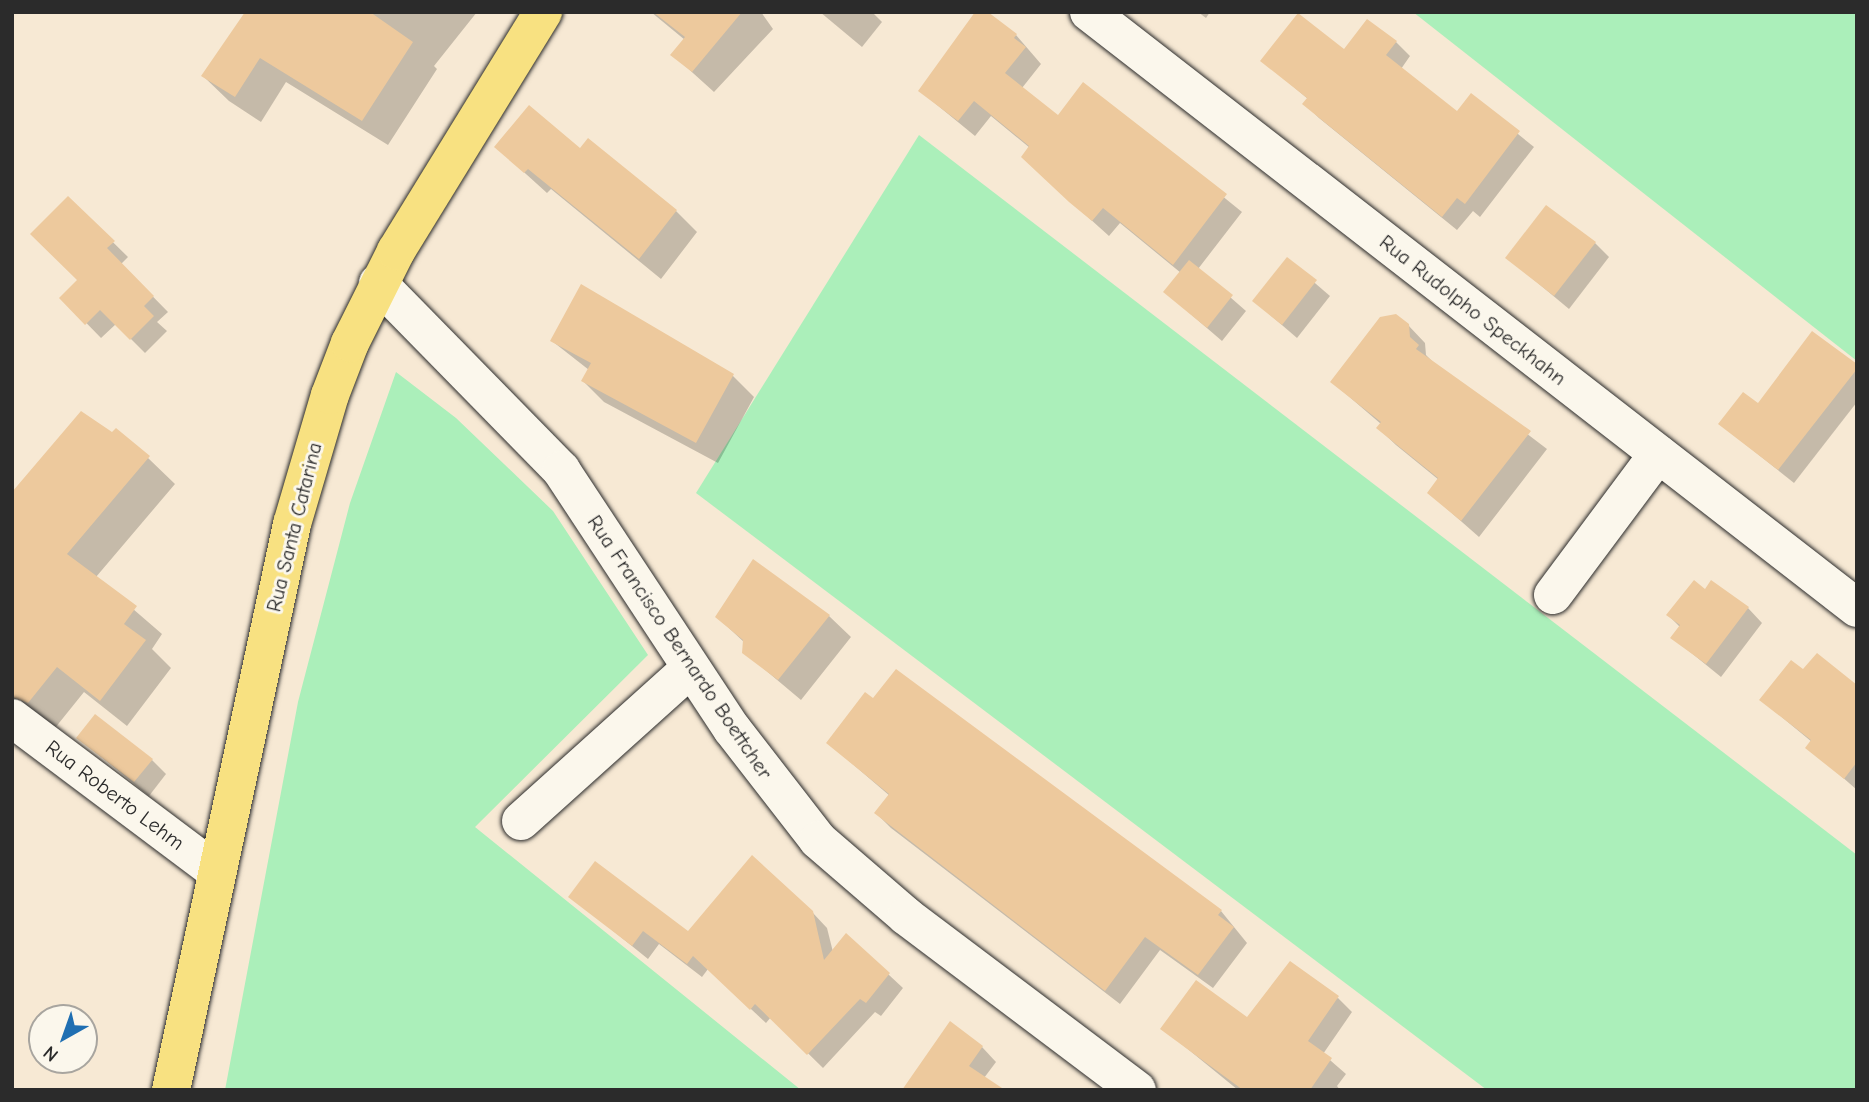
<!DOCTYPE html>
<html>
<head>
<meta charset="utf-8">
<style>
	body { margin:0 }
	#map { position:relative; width:1869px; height:1102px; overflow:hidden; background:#f7e9d4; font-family:"Comic Neue",sans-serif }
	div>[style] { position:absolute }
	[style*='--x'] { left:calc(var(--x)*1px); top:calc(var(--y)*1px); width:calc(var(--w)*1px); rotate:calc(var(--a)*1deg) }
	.green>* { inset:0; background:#abefba }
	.shadow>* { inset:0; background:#0003 }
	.building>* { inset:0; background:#edc99d }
	.roads { filter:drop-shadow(0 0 2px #2b2b2b) drop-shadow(0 0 2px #2b2b2b) }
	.minor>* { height:38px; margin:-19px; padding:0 19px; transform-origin:19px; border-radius:19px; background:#fbf7ec }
	.major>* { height:38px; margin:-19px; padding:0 19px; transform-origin:19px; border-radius:19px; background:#f8e181 }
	span { translate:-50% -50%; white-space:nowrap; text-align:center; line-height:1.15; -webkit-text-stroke:6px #fbf7ec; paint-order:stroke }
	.street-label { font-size:21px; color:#2b2b2b }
	.frame { position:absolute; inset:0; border:14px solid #2b2b2b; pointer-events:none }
	.north { position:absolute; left:28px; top:1004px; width:70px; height:70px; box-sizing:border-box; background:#fbf7ec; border:2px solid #a8a59f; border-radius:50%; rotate:220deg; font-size:19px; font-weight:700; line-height:28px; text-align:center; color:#2b2b2b }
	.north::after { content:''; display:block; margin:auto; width:24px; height:32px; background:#1f6fb2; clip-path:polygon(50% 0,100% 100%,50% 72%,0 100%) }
</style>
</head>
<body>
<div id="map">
	<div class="green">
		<i style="clip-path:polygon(1413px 12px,1857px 12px,1857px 361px)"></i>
		<i style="clip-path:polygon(919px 135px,1857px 855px,1857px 1090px,1487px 1090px,696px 493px)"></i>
		<i style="clip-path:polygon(396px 372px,456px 418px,553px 511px,648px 655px,475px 827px,801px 1090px,225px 1090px,298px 702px,350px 503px)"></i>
	</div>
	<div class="shadow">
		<i style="clip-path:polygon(247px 12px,477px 12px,434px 66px,437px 69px,388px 145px,286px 82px,261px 122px,229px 101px,203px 76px)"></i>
		<i style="clip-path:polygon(651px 12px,761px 12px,773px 29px,714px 92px,673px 55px,685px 40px)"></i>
		<i style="clip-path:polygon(820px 12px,872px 12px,882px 22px,862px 47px)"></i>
		<i style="clip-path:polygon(1198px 12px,1210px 12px,1206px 18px)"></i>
		<i style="clip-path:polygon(1016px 35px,1041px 64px,1022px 88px,1058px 117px,1084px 84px,1242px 212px,1198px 269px,1246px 311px,1222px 341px,1165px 292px,1181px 273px,1120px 223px,1109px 236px,1039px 173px,1030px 148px,991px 116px,975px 136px,920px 91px)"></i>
		<i style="clip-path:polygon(1396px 42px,1410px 56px,1401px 69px,1457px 114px,1471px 96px,1534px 147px,1480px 217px,1473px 211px,1457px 230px,1319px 118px,1305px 104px,1308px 99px,1263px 61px)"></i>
		<i style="clip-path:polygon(496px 147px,676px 211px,697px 232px,661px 279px,551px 189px,547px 193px)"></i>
		<i style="clip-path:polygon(68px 198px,128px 257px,121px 264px,168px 312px,157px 322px,167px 331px,145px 353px,116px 324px,101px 338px,62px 298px,79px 280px)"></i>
		<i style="clip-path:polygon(1595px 243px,1609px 257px,1569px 309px,1508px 258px)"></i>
		<i style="clip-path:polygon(1287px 259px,1330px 296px,1297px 338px,1254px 301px)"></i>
		<i style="clip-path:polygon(1408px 325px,1425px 343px,1426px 355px,1435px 364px,1547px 449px,1479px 537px,1429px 493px,1439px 480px,1396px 445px,1378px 428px,1381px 424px,1332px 382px)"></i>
		<i style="clip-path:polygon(552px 341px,733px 376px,754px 397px,718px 463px,604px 402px,583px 381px,589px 370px)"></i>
		<i style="clip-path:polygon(1857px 366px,1857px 402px,1794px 483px,1720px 424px)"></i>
		<i style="clip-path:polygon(82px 413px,148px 458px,175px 484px,96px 577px,162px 634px,152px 649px,171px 668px,127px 726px,84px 692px,55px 728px,12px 703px,12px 495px)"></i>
		<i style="clip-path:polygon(754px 562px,829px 616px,851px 637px,801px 700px,744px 652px,745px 643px,717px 617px)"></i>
		<i style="clip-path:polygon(1705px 591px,1748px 608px,1762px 623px,1721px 677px,1673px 638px,1680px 627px,1668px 615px)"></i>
		<i style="clip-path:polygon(1857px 686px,1857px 790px,1808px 747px,1812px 742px,1761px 700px)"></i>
		<i style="clip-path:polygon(78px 738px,152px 760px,166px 774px,149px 796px)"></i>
		<i style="clip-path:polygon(828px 743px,1221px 911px,1247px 943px,1213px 988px,1160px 950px,1120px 1004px,891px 828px,876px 813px,890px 796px)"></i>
		<i style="clip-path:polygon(570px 896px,689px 934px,812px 912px,827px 928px,833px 952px,846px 935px,903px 988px,881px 1016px,875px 1012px,823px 1068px,771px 1017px,766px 1023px,708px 969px,702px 977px,659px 944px,648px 959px)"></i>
		<i style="clip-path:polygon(1338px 998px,1352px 1012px,1323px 1054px,1346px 1074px,1337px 1086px,1340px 1090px,1238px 1090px,1162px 1028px,1248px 1020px)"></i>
		<i style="clip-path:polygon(982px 1047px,996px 1062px,984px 1078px,920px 1090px)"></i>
	</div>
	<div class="building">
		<i style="clip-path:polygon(245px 12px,370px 12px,413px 42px,362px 121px,260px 58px,235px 97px,201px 76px)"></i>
		<i style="clip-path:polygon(653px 12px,742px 12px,692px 72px,670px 55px,685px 37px)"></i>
		<i style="clip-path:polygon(975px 12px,988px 12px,1017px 34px,1014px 38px,1026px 47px,1005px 73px,1058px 115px,1083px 82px,1227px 194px,1173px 265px,1103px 208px,1092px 221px,1069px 202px,1021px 157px,1029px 146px,974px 101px,958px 121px,918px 91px)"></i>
		<i style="clip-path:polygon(1298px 13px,1344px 49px,1367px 19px,1397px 41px,1386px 55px,1457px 111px,1471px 93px,1520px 131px,1465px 204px,1457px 198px,1442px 217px,1302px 104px,1307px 98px,1260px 61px)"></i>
		<i style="clip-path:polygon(529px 105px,580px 148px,588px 138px,677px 210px,639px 259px,528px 169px,524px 173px,494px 147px)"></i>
		<i style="clip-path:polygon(68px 196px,115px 241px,107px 248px,154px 296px,144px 306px,154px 316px,130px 340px,100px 310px,85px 325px,59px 298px,77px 280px,30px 234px)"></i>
		<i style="clip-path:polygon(1546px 205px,1596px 242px,1554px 296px,1505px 258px)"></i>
		<i style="clip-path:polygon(1287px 257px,1317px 280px,1282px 325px,1252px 301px)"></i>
		<i style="clip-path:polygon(1189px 260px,1233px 295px,1207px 328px,1163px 292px)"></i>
		<i style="clip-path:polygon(581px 284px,734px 374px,696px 443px,581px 381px,591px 363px,550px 341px)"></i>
		<i style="clip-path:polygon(1396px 314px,1409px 324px,1410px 337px,1419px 345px,1416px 349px,1531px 431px,1461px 521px,1427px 493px,1438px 478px,1376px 428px,1381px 422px,1330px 382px,1380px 317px)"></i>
		<i style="clip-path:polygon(1812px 331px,1857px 364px,1857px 369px,1778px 470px,1718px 424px,1743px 392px,1758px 403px)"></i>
		<i style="clip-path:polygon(81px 411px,112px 432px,116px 428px,150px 456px,67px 554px,137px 606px,124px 624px,146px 640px,100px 701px,57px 667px,28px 703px,12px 697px,12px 492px)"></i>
		<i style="clip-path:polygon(753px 559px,830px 615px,778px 680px,742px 653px,743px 640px,715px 617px)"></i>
		<i style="clip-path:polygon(1694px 580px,1705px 589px,1711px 580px,1749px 607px,1706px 664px,1670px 638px,1680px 625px,1666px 615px)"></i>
		<i style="clip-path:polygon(1817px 653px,1857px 685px,1857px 762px,1844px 779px,1805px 748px,1811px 740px,1759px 700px,1791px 660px,1803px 669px)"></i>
		<i style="clip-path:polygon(896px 669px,1222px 910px,1218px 915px,1234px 927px,1198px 975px,1145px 937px,1105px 991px,874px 813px,889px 794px,826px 743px,865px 692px,873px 698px)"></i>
		<i style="clip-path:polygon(95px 714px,153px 759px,134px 782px,76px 738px)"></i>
		<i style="clip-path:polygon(752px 855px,813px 911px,824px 960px,846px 933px,890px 973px,866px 1003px,860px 999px,807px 1055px,755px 1004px,750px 1010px,693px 956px,687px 964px,643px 931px,632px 946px,568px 897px,595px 861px,688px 931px)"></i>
		<i style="clip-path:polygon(1290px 961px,1339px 996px,1308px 1041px,1332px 1058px,1310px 1090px,1243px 1090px,1160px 1029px,1196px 980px,1247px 1017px)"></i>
		<i style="clip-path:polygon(950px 1021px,983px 1046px,969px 1066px,1005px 1090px,902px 1090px)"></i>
	</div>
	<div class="roads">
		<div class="minor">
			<i style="--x:1089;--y:12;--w:972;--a:37.81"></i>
			<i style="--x:378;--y:283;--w:262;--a:45.6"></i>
			<i style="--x:561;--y:470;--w:310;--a:56.6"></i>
			<i style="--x:732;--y:729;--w:140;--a:52.2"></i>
			<i style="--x:818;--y:840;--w:116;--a:40.8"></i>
			<i style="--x:906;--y:916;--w:289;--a:37"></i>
			<i style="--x:1553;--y:595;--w:176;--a:-53.3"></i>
			<i style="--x:12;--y:718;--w:256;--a:36.9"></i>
			<i style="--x:521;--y:821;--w:227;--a:-42"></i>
		</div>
		<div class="major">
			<i style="--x:171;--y:1090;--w:579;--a:-77.93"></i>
			<i style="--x:292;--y:524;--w:134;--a:-73.6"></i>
			<i style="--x:330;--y:395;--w:56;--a:-69"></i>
			<i style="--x:350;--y:343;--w:103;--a:-63.4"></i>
			<i style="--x:396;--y:251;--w:281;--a:-58.4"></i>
		</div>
	</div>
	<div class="street-label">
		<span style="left:1473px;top:310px;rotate:38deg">Rua Rudolpho Speckhahn</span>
		<span style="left:294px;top:527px;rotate:-76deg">Rua Santa Catarina</span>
		<span style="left:680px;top:647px;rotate:56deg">Rua Francisco Bernardo Boettcher</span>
		<span style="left:115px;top:795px;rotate:37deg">Rua Roberto Lehm</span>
	</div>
	<div class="frame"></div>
	<div class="north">N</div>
</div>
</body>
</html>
